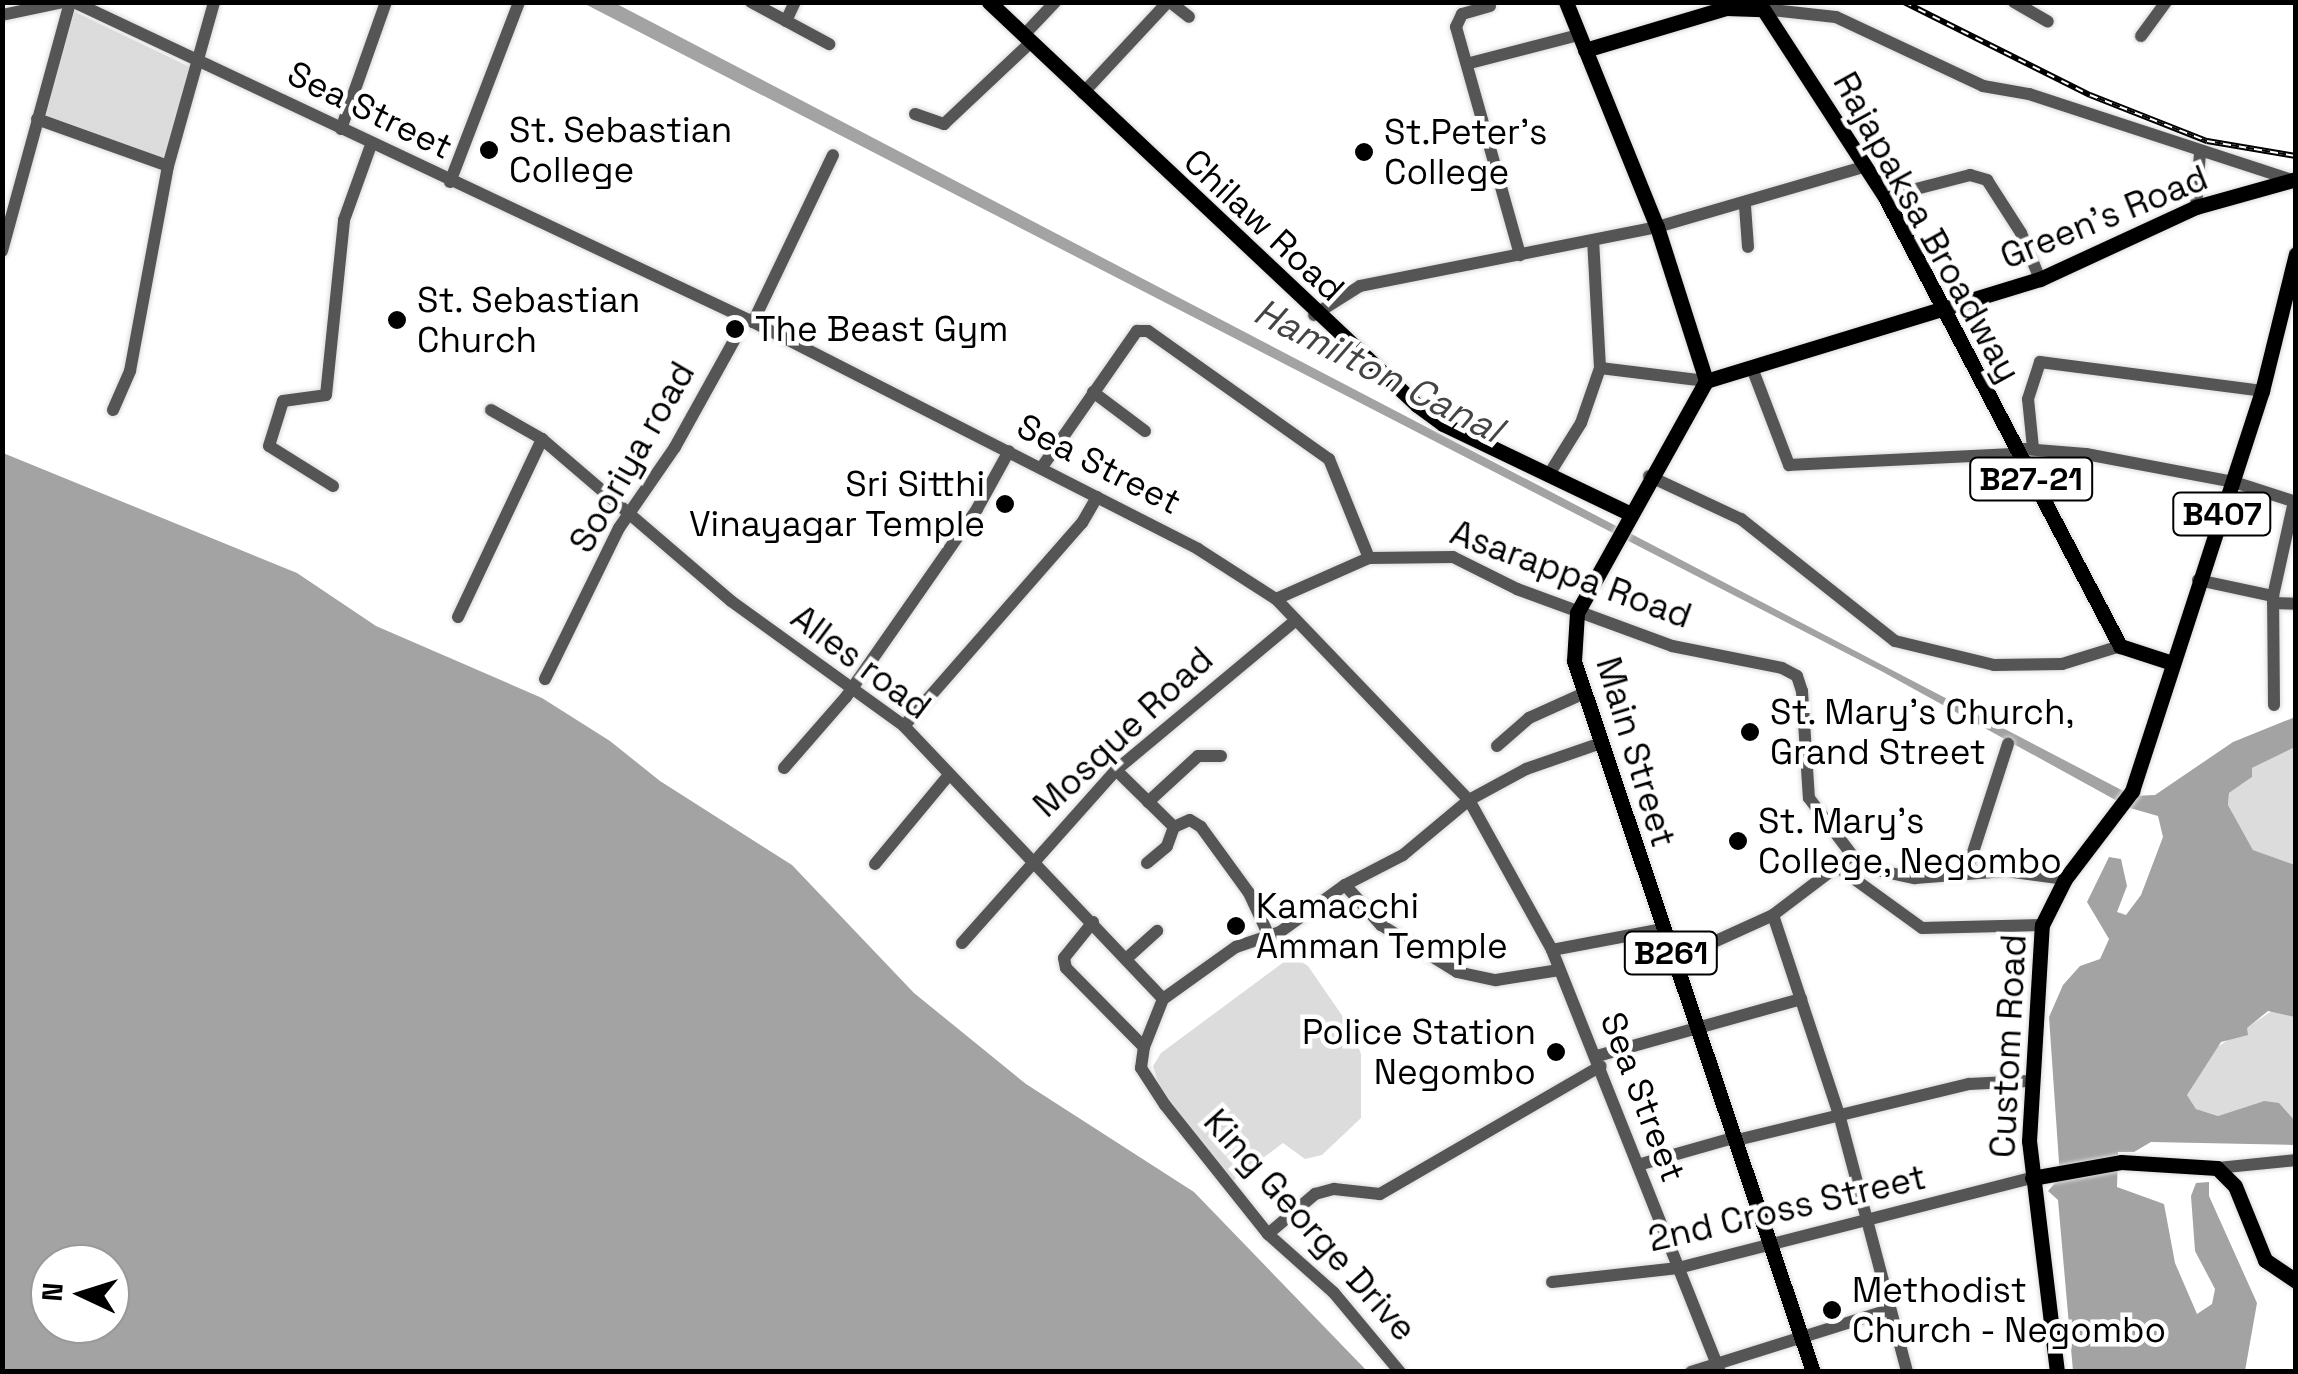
<!DOCTYPE html>
<html>
<head>
<meta charset="utf-8">
<style>
	body { margin:0 }
	#map { position:relative; width:2298px; height:1374px; overflow:hidden; background:#fff; font-family:"Space Grotesk",sans-serif }
	div>[style] { position:absolute }
	[style*='--x'] { left:calc(var(--x)*1px); top:calc(var(--y)*1px); width:calc(var(--w)*1px); rotate:calc(var(--a)*1deg) }
	.green>* { inset:0; background:#dcdcdc }
	.water>* { inset:0; background:#a3a3a3 }
	.roads { filter:drop-shadow(0 0 2px #dbdbdb) drop-shadow(0 0 2px #dbdbdb) }
	.minor>* { height:12px; margin:-6px; padding:0 6px; transform-origin:6px; border-radius:6px; background:#555 }
	.major>* { height:15px; margin:-7.5px; padding:0 7.5px; transform-origin:7.5px; border-radius:7.5px; background:#000 }
	.rail>* { height:6px; margin-top:-3px; transform-origin:0; background:repeating-linear-gradient(90deg,#fff 0 8px,#000 0 16px); box-sizing:border-box; border-block:2px solid #000 }
	.dots>* { width:28px; height:28px; translate:-50% -50%; box-sizing:border-box; border:5px solid #fff; border-radius:50% }
	span { translate:-50% -50%; white-space:nowrap; text-align:center; line-height:1.15; -webkit-text-stroke:9px #fff; paint-order:stroke }
	.shield-label span { padding:2px 8px; background:#fff; border:2px solid; border-radius:8px; -webkit-text-stroke-width:0 }
	.shield-label { font-size:32px; color:#000; font-weight:700 }
	.street-label { font-size:35px; color:#000 }
	.poi-label { font-size:35px; color:#000 }
	.left { translate:0 -50%; text-align:left }
	.right { translate:-100% -50%; text-align:right }
	.water-label { font-size:38px; color:#444; font-style:italic }
	.frame { position:absolute; inset:0; border:5px solid #000; pointer-events:none }
	.north { position:absolute; left:30px; top:1244px; width:100px; height:100px; box-sizing:border-box; background:#fff; border:2px solid #999; border-radius:50%; rotate:274deg; font-size:28px; font-weight:700; line-height:40px; text-align:center; color:#000 }
	.north::after { content:''; display:block; margin:auto; width:35px; height:45px; background:#000; clip-path:polygon(50% 0,100% 100%,50% 72%,0 100%) }
</style>
</head>
<body>
<div id="map">
	<div class="green">
		<i style="clip-path:polygon(73px 11px,190px 67px,163px 162px,41px 118px)"></i>
		<i style="clip-path:polygon(2295px 747px,2295px 865px,2253px 850px,2228px 805px,2229px 793px,2252px 777px,2252px 768px)"></i>
		<i style="clip-path:polygon(1292px 956px,1308px 966px,1352px 1030px,1361px 1054px,1361px 1118px,1322px 1155px,1305px 1159px,1283px 1143px,1228px 1184px,1165px 1105px,1153px 1066px,1161px 1053px)"></i>
		<i style="clip-path:polygon(2275px 1009px,2295px 1017px,2295px 1121px,2264px 1101px,2218px 1116px,2196px 1109px,2187px 1095px,2211px 1051px)"></i>
	</div>
	<div class="water">
		<i style="clip-path:polygon(583px 3px,615px 3px,2133px 796px,2155px 795px,2233px 742px,2295px 717px,2295px 747px,2252px 768px,2252px 777px,2229px 793px,2228px 805px,2253px 850px,2295px 865px,2295px 1017px,2268px 1011px,2247px 1028px,2248px 1035px,2221px 1042px,2187px 1095px,2196px 1109px,2218px 1116px,2264px 1101px,2279px 1103px,2295px 1121px,2295px 1145px,2151px 1142px,2134px 1152px,2118px 1152px,2117px 1187px,2164px 1204px,2175px 1263px,2197px 1314px,2212px 1304px,2215px 1289px,2195px 1251px,2191px 1196px,2196px 1183px,2209px 1182px,2209px 1196px,2257px 1303px,2245px 1371px,2073px 1371px,2058px 1200px,2048px 1191px,2060px 1177px,2049px 1017px,2063px 985px,2080px 966px,2100px 959px,2109px 939px,2087px 902px,2109px 857px,2121px 859px,2127px 886px,2117px 912px,2126px 915px,2141px 895px,2163px 837px,2158px 816px,2130px 808px,1883px 672px)"></i>
		<i style="clip-path:polygon(evenodd,3px 453px,297px 573px,376px 626px,542px 698px,610px 741px,660px 781px,792px 865px,914px 993px,1026px 1084px,1194px 1192px,1367px 1371px,3px 1371px,3px 453px,50px 1264px,110px 1264px,110px 1324px,50px 1324px,50px 1264px)"></i>
	</div>
	<div class="roads">
		<div class="minor">
			<i style="--x:74;--y:2;--w:751;--a:25.23"></i>
			<i style="--x:753;--y:322;--w:500;--a:27"></i>
			<i style="--x:1198;--y:549;--w:93;--a:32.7"></i>
			<i style="--x:1276;--y:599;--w:279;--a:46.2"></i>
			<i style="--x:1469;--y:800;--w:171;--a:61"></i>
			<i style="--x:1552;--y:950;--w:454;--a:68.3"></i>
			<i style="--x:751;--y:2;--w:89;--a:28.3"></i>
			<i style="--x:1170;--y:2;--w:24;--a:38"></i>
			<i style="--x:2014;--y:2;--w:39;--a:30"></i>
			<i style="--x:1490;--y:6;--w:29;--a:164"></i>
			<i style="--x:1462;--y:14;--w:14;--a:115"></i>
			<i style="--x:1456;--y:27;--w:237;--a:74.3"></i>
			<i style="--x:1763;--y:9;--w:73;--a:6.3"></i>
			<i style="--x:1836;--y:17;--w:162;--a:25.1"></i>
			<i style="--x:1983;--y:86;--w:47;--a:9.9"></i>
			<i style="--x:2029;--y:94;--w:274;--a:18.1"></i>
			<i style="--x:2;--y:15;--w:62;--a:-12"></i>
			<i style="--x:786;--y:21;--w:21;--a:-65"></i>
			<i style="--x:1023;--y:36;--w:47;--a:-46.7"></i>
			<i style="--x:2141;--y:36;--w:42;--a:-53.7"></i>
			<i style="--x:1470;--y:63;--w:112;--a:-14.5"></i>
			<i style="--x:1083;--y:93;--w:125;--a:-47"></i>
			<i style="--x:915;--y:114;--w:31;--a:19"></i>
			<i style="--x:944;--y:124;--w:118;--a:-43.3"></i>
			<i style="--x:37;--y:119;--w:139;--a:19.7"></i>
			<i style="--x:341;--y:129;--w:135;--a:-70.5"></i>
			<i style="--x:450;--y:182;--w:193;--a:-69"></i>
			<i style="--x:1885;--y:197;--w:88;--a:-14.5"></i>
			<i style="--x:1970;--y:175;--w:18;--a:16"></i>
			<i style="--x:1987;--y:180;--w:63;--a:57.3"></i>
			<i style="--x:2021;--y:233;--w:50;--a:67.6"></i>
			<i style="--x:1745;--y:206;--w:41;--a:85.8"></i>
			<i style="--x:2196;--y:207;--w:55;--a:-85.8"></i>
			<i style="--x:2;--y:251;--w:258;--a:-74.7"></i>
			<i style="--x:1314;--y:315;--w:54;--a:-32.2"></i>
			<i style="--x:1360;--y:286;--w:303;--a:-11.2"></i>
			<i style="--x:1657;--y:227;--w:215;--a:-16.2"></i>
			<i style="--x:753;--y:322;--w:185;--a:-64.4"></i>
			<i style="--x:1600;--y:368;--w:107;--a:7"></i>
			<i style="--x:1752;--y:368;--w:104;--a:69.1"></i>
			<i style="--x:1789;--y:465;--w:228;--a:-2.8"></i>
			<i style="--x:1093;--y:392;--w:65;--a:36.9"></i>
			<i style="--x:113;--y:410;--w:43;--a:-66.4"></i>
			<i style="--x:130;--y:371;--w:208;--a:-79.5"></i>
			<i style="--x:168;--y:166;--w:170;--a:-74.3"></i>
			<i style="--x:491;--y:410;--w:59;--a:29.6"></i>
			<i style="--x:542;--y:439;--w:249;--a:40.6"></i>
			<i style="--x:731;--y:601;--w:213;--a:35.8"></i>
			<i style="--x:904;--y:726;--w:376;--a:46.5"></i>
			<i style="--x:2033;--y:448;--w:49;--a:-95.8"></i>
			<i style="--x:2028;--y:399;--w:39;--a:-72"></i>
			<i style="--x:2040;--y:362;--w:224;--a:7.4"></i>
			<i style="--x:2024;--y:449;--w:62;--a:4.6"></i>
			<i style="--x:2086;--y:454;--w:151;--a:10.7"></i>
			<i style="--x:2234;--y:482;--w:65;--a:17.9"></i>
			<i style="--x:1042;--y:467;--w:166;--a:-55.1"></i>
			<i style="--x:1137;--y:331;--w:11;--a:0"></i>
			<i style="--x:1148;--y:331;--w:222;--a:35.3"></i>
			<i style="--x:1329;--y:459;--w:107;--a:68"></i>
			<i style="--x:1548;--y:476;--w:62;--a:-58.1"></i>
			<i style="--x:1581;--y:423;--w:58;--a:-70.9"></i>
			<i style="--x:1600;--y:368;--w:128;--a:-93.1"></i>
			<i style="--x:1649;--y:476;--w:102;--a:25.1"></i>
			<i style="--x:1741;--y:519;--w:196;--a:38.4"></i>
			<i style="--x:1895;--y:641;--w:102;--a:13.6"></i>
			<i style="--x:1994;--y:665;--w:68;--a:-0.8"></i>
			<i style="--x:2062;--y:664;--w:61;--a:-17.2"></i>
			<i style="--x:333;--y:486;--w:75;--a:-148"></i>
			<i style="--x:269;--y:446;--w:47;--a:-72.7"></i>
			<i style="--x:283;--y:401;--w:43;--a:-7.9"></i>
			<i style="--x:326;--y:395;--w:176;--a:-84.1"></i>
			<i style="--x:344;--y:220;--w:80;--a:-70.2"></i>
			<i style="--x:2198;--y:580;--w:77;--a:12"></i>
			<i style="--x:1276;--y:599;--w:102;--a:-23.8"></i>
			<i style="--x:1369;--y:558;--w:84;--a:-0.7"></i>
			<i style="--x:1453;--y:557;--w:72;--a:26.6"></i>
			<i style="--x:1517;--y:589;--w:165;--a:20.2"></i>
			<i style="--x:1672;--y:646;--w:112;--a:11.3"></i>
			<i style="--x:1782;--y:668;--w:17;--a:28"></i>
			<i style="--x:1797;--y:676;--w:16;--a:72"></i>
			<i style="--x:1802;--y:691;--w:107;--a:86.3"></i>
			<i style="--x:1809;--y:798;--w:71;--a:53"></i>
			<i style="--x:1852;--y:855;--w:28;--a:32"></i>
			<i style="--x:1876;--y:870;--w:40;--a:12"></i>
			<i style="--x:1915;--y:878;--w:91;--a:-4.4"></i>
			<i style="--x:2006;--y:871;--w:60;--a:7.7"></i>
			<i style="--x:2273;--y:603;--w:23;--a:2"></i>
			<i style="--x:458;--y:617;--w:197;--a:-64.7"></i>
			<i style="--x:545;--y:679;--w:168;--a:-63.9"></i>
			<i style="--x:619;--y:528;--w:98;--a:-55.3"></i>
			<i style="--x:675;--y:447;--w:146;--a:-61"></i>
			<i style="--x:2274;--y:705;--w:109;--a:-90.5"></i>
			<i style="--x:2273;--y:596;--w:97;--a:-77.5"></i>
			<i style="--x:904;--y:726;--w:270;--a:-48.8"></i>
			<i style="--x:1082;--y:523;--w:30;--a:-60"></i>
			<i style="--x:1497;--y:746;--w:43;--a:-41.2"></i>
			<i style="--x:1529;--y:718;--w:56;--a:-24.3"></i>
			<i style="--x:784;--y:768;--w:94;--a:-48.9"></i>
			<i style="--x:846;--y:697;--w:229;--a:-55.1"></i>
			<i style="--x:977;--y:509;--w:66;--a:-61.1"></i>
			<i style="--x:1116;--y:770;--w:81;--a:44.5"></i>
			<i style="--x:1174;--y:827;--w:17;--a:-24"></i>
			<i style="--x:1190;--y:820;--w:13;--a:32"></i>
			<i style="--x:1201;--y:827;--w:82;--a:54"></i>
			<i style="--x:1249;--y:893;--w:45;--a:65.1"></i>
			<i style="--x:1148;--y:802;--w:68;--a:-42.6"></i>
			<i style="--x:1198;--y:756;--w:23;--a:0"></i>
			<i style="--x:1147;--y:863;--w:26;--a:-40"></i>
			<i style="--x:1167;--y:846;--w:20;--a:-70"></i>
			<i style="--x:875;--y:864;--w:114;--a:-50.3"></i>
			<i style="--x:1835;--y:865;--w:107;--a:35.9"></i>
			<i style="--x:1922;--y:928;--w:120;--a:-1.4"></i>
			<i style="--x:1966;--y:874;--w:137;--a:-72.1"></i>
			<i style="--x:1345;--y:885;--w:54;--a:48"></i>
			<i style="--x:1381;--y:925;--w:89;--a:31.7"></i>
			<i style="--x:1457;--y:972;--w:40;--a:12"></i>
			<i style="--x:1496;--y:980;--w:64;--a:-9"></i>
			<i style="--x:1773;--y:915;--w:210;--a:71.7"></i>
			<i style="--x:1839;--y:1114;--w:267;--a:75.2"></i>
			<i style="--x:1093;--y:922;--w:46;--a:128.9"></i>
			<i style="--x:1064;--y:958;--w:10;--a:79"></i>
			<i style="--x:1066;--y:968;--w:111;--a:45.4"></i>
			<i style="--x:962;--y:943;--w:232;--a:-48.3"></i>
			<i style="--x:1116;--y:770;--w:234;--a:-39.8"></i>
			<i style="--x:1552;--y:950;--w:113;--a:-10.7"></i>
			<i style="--x:1126;--y:959;--w:42;--a:-42.1"></i>
			<i style="--x:1674;--y:960;--w:109;--a:-24.4"></i>
			<i style="--x:1773;--y:915;--w:99;--a:-37.2"></i>
			<i style="--x:1597;--y:1056;--w:212;--a:-15.6"></i>
			<i style="--x:1737;--y:1140;--w:239;--a:-13.6"></i>
			<i style="--x:1969;--y:1084;--w:60;--a:-2.9"></i>
			<i style="--x:1638;--y:1165;--w:102;--a:-15.9"></i>
			<i style="--x:2217;--y:1168;--w:79;--a:-5.8"></i>
			<i style="--x:1268;--y:1234;--w:62;--a:-40.4"></i>
			<i style="--x:1315;--y:1194;--w:20;--a:-15"></i>
			<i style="--x:1334;--y:1189;--w:46;--a:6.2"></i>
			<i style="--x:1380;--y:1194;--w:255;--a:-30.1"></i>
			<i style="--x:1552;--y:1282;--w:127;--a:-6.3"></i>
			<i style="--x:1678;--y:1268;--w:365;--a:-14.3"></i>
			<i style="--x:1400;--y:1372;--w:104;--a:-129.9"></i>
			<i style="--x:1333;--y:1292;--w:87;--a:-138.3"></i>
			<i style="--x:1268;--y:1234;--w:165;--a:-128.6"></i>
			<i style="--x:1165;--y:1105;--w:44;--a:-123"></i>
			<i style="--x:1141;--y:1068;--w:21;--a:-82"></i>
			<i style="--x:1144;--y:1047;--w:52;--a:-68.4"></i>
			<i style="--x:1163;--y:999;--w:90;--a:-35.5"></i>
			<i style="--x:1236;--y:947;--w:46;--a:-18.8"></i>
			<i style="--x:1280;--y:932;--w:80;--a:-35.9"></i>
			<i style="--x:1345;--y:885;--w:65;--a:-27.3"></i>
			<i style="--x:1403;--y:855;--w:86;--a:-39.8"></i>
			<i style="--x:1469;--y:800;--w:65;--a:-28.5"></i>
			<i style="--x:1526;--y:769;--w:76;--a:-19.1"></i>
			<i style="--x:1691;--y:1372;--w:207;--a:-17.4"></i>
		</div>
		<div class="major">
			<i style="--x:989;--y:2;--w:588;--a:43.28"></i>
			<i style="--x:1417;--y:405;--w:32;--a:36"></i>
			<i style="--x:1443;--y:424;--w:206;--a:25.6"></i>
			<i style="--x:1566;--y:2;--w:243;--a:68"></i>
			<i style="--x:1657;--y:227;--w:162;--a:72.3"></i>
			<i style="--x:1706;--y:381;--w:265;--a:119.1"></i>
			<i style="--x:1577;--y:613;--w:48;--a:93.6"></i>
			<i style="--x:1574;--y:661;--w:750;--a:71.42"></i>
			<i style="--x:1585;--y:50;--w:147;--a:-16.6"></i>
			<i style="--x:1726;--y:8;--w:37;--a:2"></i>
			<i style="--x:1763;--y:9;--w:224;--a:57"></i>
			<i style="--x:1885;--y:197;--w:507;--a:62.37"></i>
			<i style="--x:2120;--y:646;--w:52;--a:18.1"></i>
			<i style="--x:1706;--y:381;--w:349;--a:-17"></i>
			<i style="--x:2040;--y:279;--w:172;--a:-24.8"></i>
			<i style="--x:2196;--y:207;--w:104;--a:-15.6"></i>
			<i style="--x:2032;--y:1178;--w:90;--a:-10.2"></i>
			<i style="--x:2121;--y:1162;--w:96;--a:3.6"></i>
			<i style="--x:2217;--y:1168;--w:25;--a:45"></i>
			<i style="--x:2235;--y:1186;--w:80;--a:67.9"></i>
			<i style="--x:2265;--y:1260;--w:37;--a:34"></i>
			<i style="--x:2057;--y:1372;--w:233;--a:-96.9"></i>
			<i style="--x:2029;--y:1141;--w:216;--a:-86.6"></i>
			<i style="--x:2042;--y:925;--w:51;--a:-63.4"></i>
			<i style="--x:2065;--y:879;--w:111;--a:-52.7"></i>
			<i style="--x:2132;--y:791;--w:421;--a:-72"></i>
			<i style="--x:2262;--y:391;--w:141;--a:-76.1"></i>
		</div>
	</div>
	<div class="rail">
		<i style="--x:1904;--y:2;--w:208;--a:26.6"></i>
		<i style="--x:2090;--y:95;--w:126;--a:21.5"></i>
		<i style="--x:2207;--y:141;--w:90;--a:9.6"></i>
	</div>
	<div class="dots">
		<i style="left:489px;top:150px;background:#000"></i>
		<i style="left:1364px;top:152px;background:#000"></i>
		<i style="left:397px;top:320px;background:#000"></i>
		<i style="left:735px;top:329px;background:#000"></i>
		<i style="left:1005px;top:504px;background:#000"></i>
		<i style="left:1750px;top:732px;background:#000"></i>
		<i style="left:1738px;top:841px;background:#000"></i>
		<i style="left:1236px;top:926px;background:#000"></i>
		<i style="left:1556px;top:1052px;background:#000"></i>
		<i style="left:1832px;top:1310px;background:#000"></i>
	</div>
	<div class="shield-label">
		<span style="left:2031px;top:479px">B27-21</span>
		<span style="left:2222px;top:514px">B407</span>
		<span style="left:1671px;top:953px">B261</span>
	</div>
	<div class="street-label">
		<span style="left:370px;top:110px;rotate:26deg">Sea Street</span>
		<span style="left:2104px;top:217px;rotate:-22deg">Green's Road</span>
		<span style="left:1264px;top:225px;rotate:43deg">Chilaw Road</span>
		<span style="left:1927px;top:227px;rotate:61deg">Rajapaksa Broadway</span>
		<span style="left:632px;top:457px;rotate:-60deg">Sooriya road</span>
		<span style="left:1099px;top:464px;rotate:27deg">Sea Street</span>
		<span style="left:1571px;top:574px;rotate:20deg">Asarappa Road</span>
		<span style="left:861px;top:662px;rotate:37deg">Alles road</span>
		<span style="left:1123px;top:732px;rotate:-43deg">Mosque Road</span>
		<span style="left:1636px;top:752px;rotate:73deg">Main Street</span>
		<span style="left:2008px;top:1046px;rotate:-87deg">Custom Road</span>
		<span style="left:1643px;top:1097px;rotate:69deg">Sea Street</span>
		<span style="left:1787px;top:1208px;rotate:-13deg">2nd Cross Street</span>
		<span style="left:1310px;top:1225px;rotate:48deg">King George Drive</span>
	</div>
	<div class="poi-label">
		<span class="left" style="left:509px;top:150px">St. Sebastian<br>College</span>
		<span class="left" style="left:1384px;top:152px">St.Peter's<br>College</span>
		<span class="left" style="left:417px;top:320px">St. Sebastian<br>Church</span>
		<span class="left" style="left:755px;top:329px">The Beast Gym</span>
		<span class="right" style="left:985px;top:504px">Sri Sitthi<br>Vinayagar Temple</span>
		<span class="left" style="left:1770px;top:732px">St. Mary's Church,<br>Grand Street</span>
		<span class="left" style="left:1758px;top:841px">St. Mary's<br>College, Negombo</span>
		<span class="left" style="left:1256px;top:926px">Kamacchi<br>Amman Temple</span>
		<span class="right" style="left:1536px;top:1052px">Police Station<br>Negombo</span>
		<span class="left" style="left:1852px;top:1310px">Methodist<br>Church - Negombo</span>
	</div>
	<div class="water-label">
		<span style="left:1378px;top:371px;rotate:27deg">Hamilton Canal</span>
	</div>
	<div class="frame"></div>
	<div class="north">N</div>
</div>
</body>
</html>
